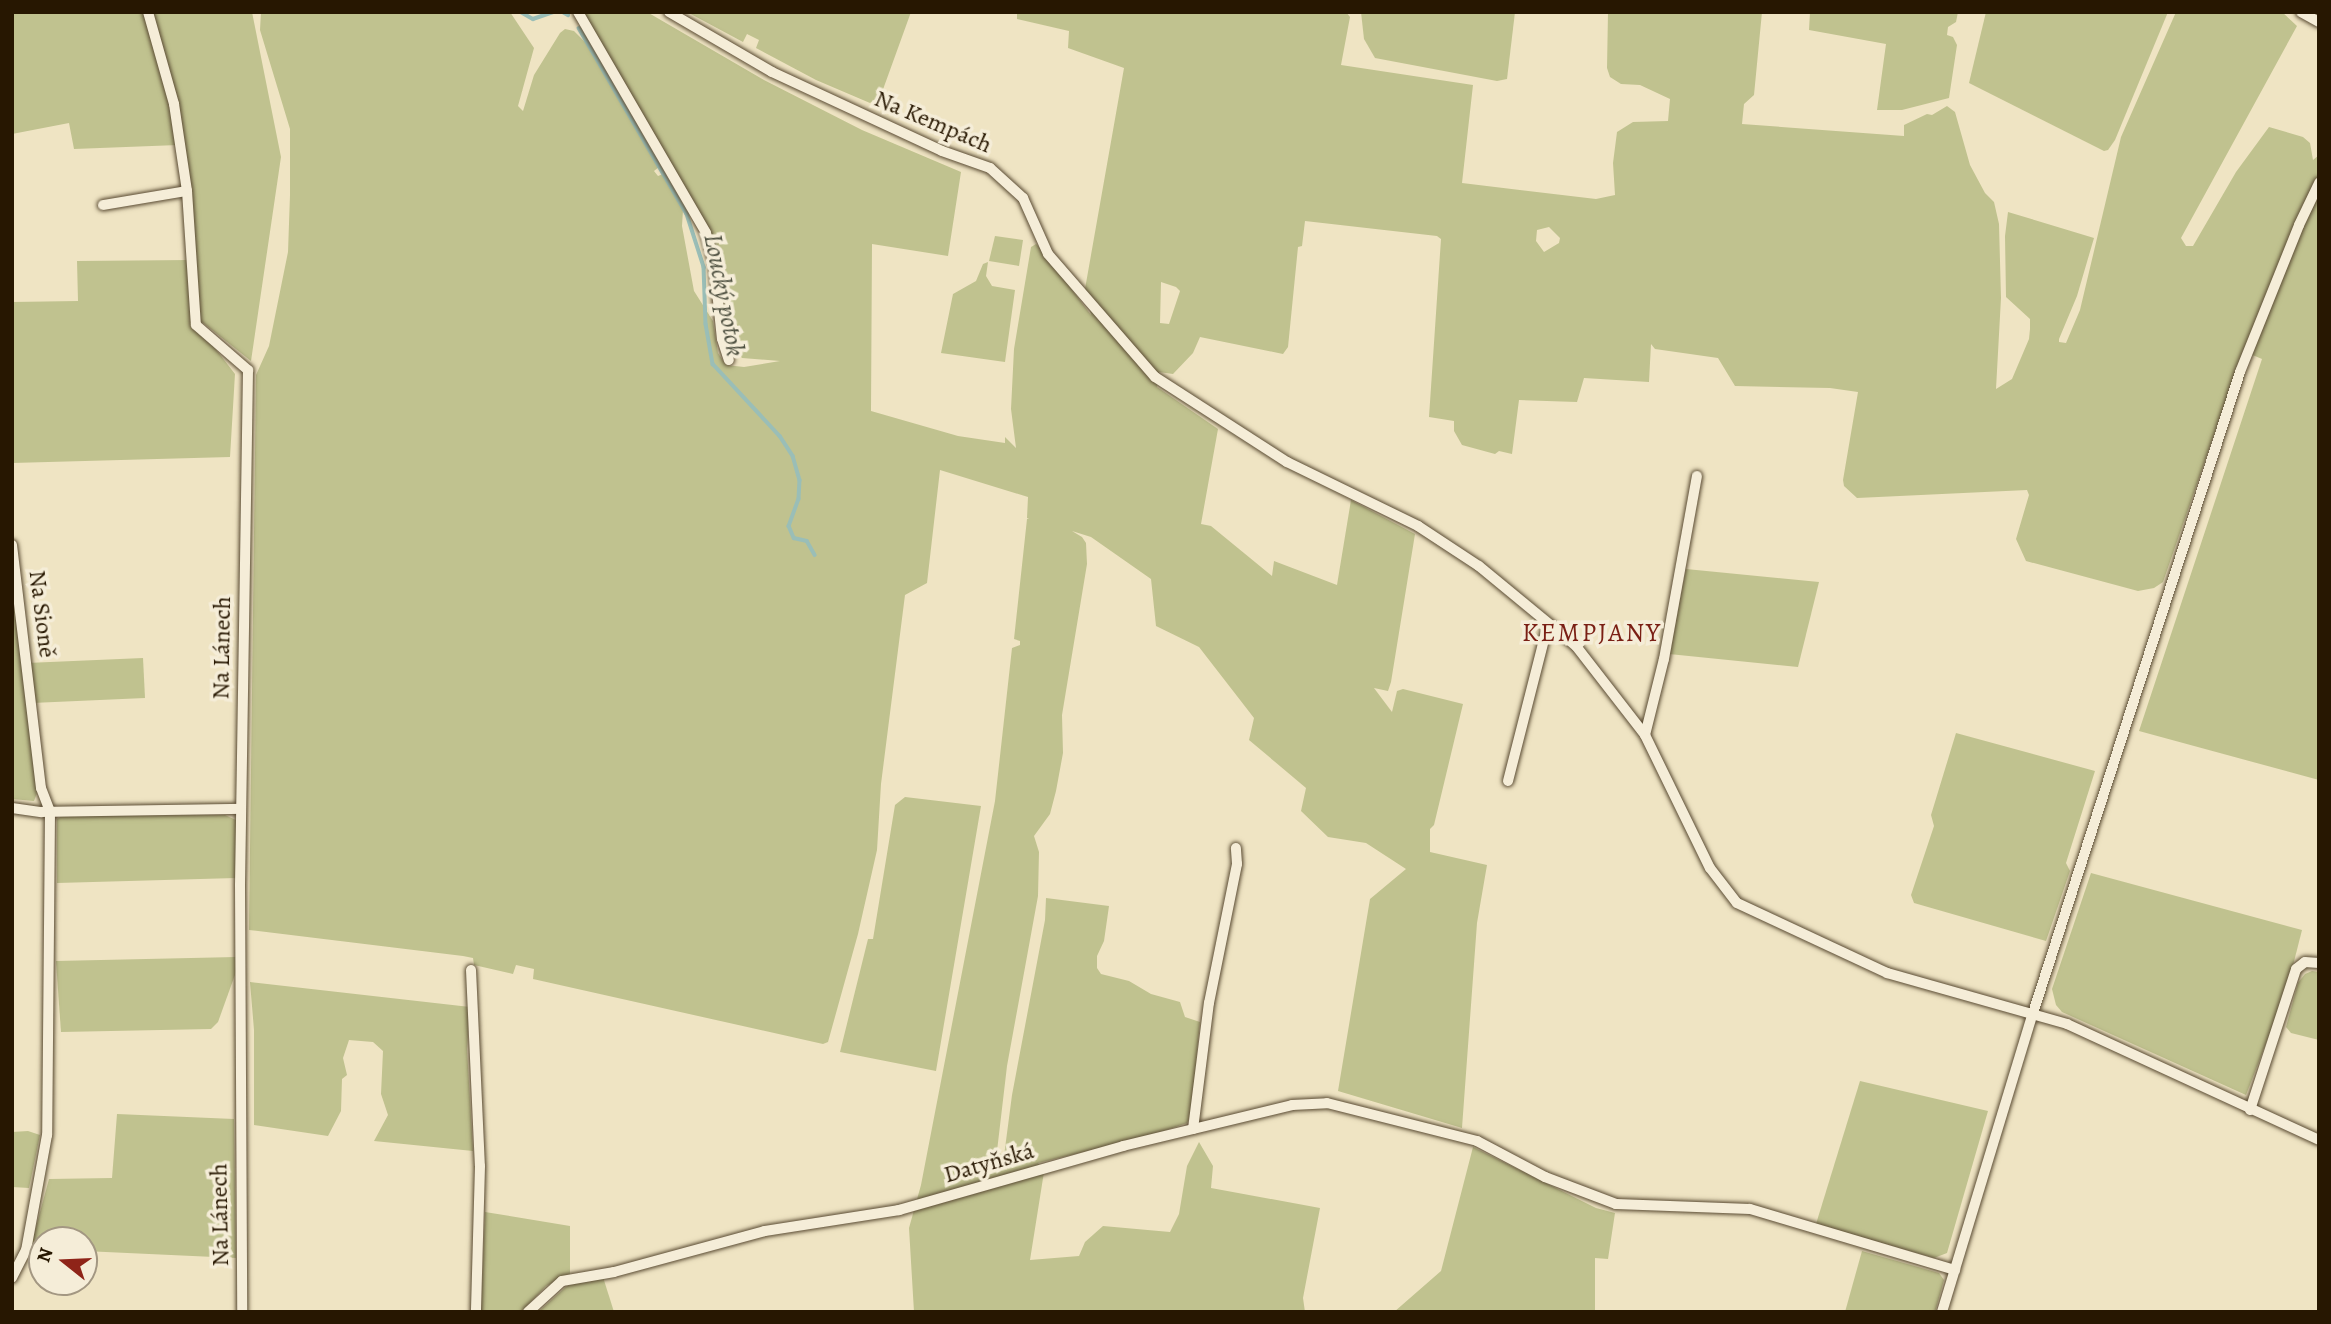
<!DOCTYPE html>
<html>
<head>
<meta charset="utf-8">
<style>
	body { margin:0 }
	#map { position:relative; width:2331px; height:1324px; overflow:hidden; background:#efe4c3; font-family:Alegreya,serif }
	div>[style] { position:absolute }
	[style*='--x'] { left:calc(var(--x)*1px); top:calc(var(--y)*1px); width:calc(var(--w)*1px); rotate:calc(var(--a)*1deg) }
	.green>* { inset:0; background:#c0c28f }
	.stream>* { height:3.5px; margin:-1.75px; padding:0 1.75px; transform-origin:1.75px; border-radius:1.75px; background:#9abeb7 }
	.roads { filter:drop-shadow(0 0 2px #594a32) drop-shadow(0 0 2px #594a32) }
	.street>* { height:10px; margin:-5px; padding:0 5px; transform-origin:5px; border-radius:5px; background:#f5edd8 }
	span { translate:-50% -50%; white-space:nowrap; text-align:center; line-height:1.15; -webkit-text-stroke:7px #f5edd8; paint-order:stroke }
	.street-label { font-size:24px; color:#271701 }
	.water-label { font-size:26px; color:#4f5141; font-style:italic }
	.neighbourhood-label { font-size:26px; color:#7a1f14; letter-spacing:2px }
	.frame { position:absolute; inset:0; border:14px solid #271701; pointer-events:none }
	.north { position:absolute; left:28px; top:1226px; width:70px; height:70px; box-sizing:border-box; background:#f5edd8; border:2px solid #a39782; border-radius:50%; rotate:288deg; font-size:19px; font-weight:700; line-height:28px; text-align:center; color:#271701 }
	.north::after { content:''; display:block; margin:auto; width:24px; height:32px; background:#8f2418; clip-path:polygon(50% 0,100% 100%,50% 72%,0 100%) }
</style>
</head>
<body>
<div id="map">
	<div class="green">
		<i style="clip-path:polygon(12px 12px,252px 12px,281px 157px,251px 361px,197px 318px,197px 325px,235px 374px,230px 457px,12px 463px,12px 302px,78px 301px,77px 261px,190px 260px,178px 145px,74px 149px,69px 123px,12px 134px)"></i>
		<i style="clip-path:polygon(evenodd,261px 12px,510px 12px,534px 48px,518px 106px,523px 111px,534px 75px,560px 33px,565px 29px,574px 31px,589px 46px,659px 167px,654px 171px,658px 176px,663px 174px,683px 210px,682px 226px,694px 291px,713px 321px,718px 353px,726px 365px,744px 367px,780px 361px,742px 358px,728px 342px,714px 245px,580px 12px,647px 12px,764px 80px,862px 130px,961px 172px,948px 256px,872px 244px,871px 411px,958px 436px,1005px 443px,1005px 437px,1016px 448px,1011px 409px,1014px 349px,1031px 247px,1036px 244px,1042px 250px,1091px 315px,1085px 289px,1124px 68px,1068px 48px,1069px 31px,1017px 19px,1017px 12px,1346px 12px,1350px 17px,1341px 65px,1473px 85px,1462px 183px,1596px 199px,1615px 195px,1613px 163px,1617px 132px,1633px 122px,1668px 121px,1670px 99px,1640px 85px,1621px 84px,1610px 77px,1607px 68px,1608px 12px,1762px 12px,1754px 95px,1744px 104px,1742px 124px,1904px 136px,1904px 125px,1927px 114px,1932px 115px,1947px 106px,1955px 112px,1970px 165px,1985px 193px,1994px 202px,1999px 224px,2001px 298px,1996px 389px,2012px 379px,2029px 339px,2030px 329px,2030px 319px,2006px 297px,2005px 236px,2008px 212px,2094px 238px,2077px 296px,2059px 339px,2059px 342px,2066px 343px,2080px 310px,2121px 137px,2176px 12px,2282px 12px,2297px 26px,2181px 238px,2186px 246px,2193px 246px,2236px 172px,2269px 127px,2303px 137px,2310px 143px,2313px 160px,2319px 155px,2319px 780px,2139px 731px,2262px 359px,2243px 351px,2163px 582px,2154px 588px,2138px 591px,2026px 561px,2016px 539px,2029px 495px,2027px 490px,1857px 498px,1844px 486px,1843px 480px,1858px 392px,1830px 388px,1735px 386px,1718px 358px,1655px 349px,1651px 344px,1649px 382px,1584px 378px,1577px 402px,1519px 400px,1512px 454px,1499px 451px,1495px 454px,1462px 445px,1454px 431px,1454px 421px,1429px 417px,1441px 239px,1437px 236px,1305px 221px,1302px 246px,1298px 247px,1288px 347px,1283px 354px,1200px 337px,1193px 353px,1173px 374px,1159px 372px,1157px 387px,1218px 429px,1201px 524px,1211px 526px,1272px 576px,1274px 561px,1337px 585px,1351px 500px,1415px 534px,1391px 682px,1388px 691px,1374px 688px,1392px 712px,1397px 691px,1403px 689px,1463px 704px,1434px 825px,1430px 829px,1430px 852px,1487px 865px,1477px 923px,1462px 1128px,1338px 1091px,1370px 899px,1406px 869px,1366px 843px,1328px 837px,1301px 811px,1306px 788px,1249px 740px,1254px 718px,1199px 647px,1156px 626px,1151px 579px,1091px 537px,1072px 531px,1082px 537px,1086px 543px,1087px 564px,1062px 715px,1063px 753px,1056px 791px,1050px 814px,1034px 836px,1039px 852px,1038px 896px,1007px 1066px,997px 1151px,1004px 1156px,1012px 1095px,1045px 920px,1046px 898px,1109px 906px,1104px 941px,1097px 956px,1097px 968px,1101px 974px,1129px 981px,1151px 994px,1180px 1002px,1185px 1017px,1200px 1022px,1191px 1115px,1187px 1123px,1146px 1137px,1038px 1163px,1044px 1172px,1030px 1260px,1079px 1256px,1085px 1242px,1103px 1226px,1170px 1232px,1179px 1214px,1187px 1166px,1199px 1142px,1213px 1166px,1211px 1188px,1320px 1208px,1303px 1298px,1305px 1312px,914px 1312px,909px 1228px,921px 1185px,995px 801px,1012px 648px,1020px 645px,1020px 641px,1014px 639px,1027px 519px,1029px 519px,1027px 518px,1028px 497px,940px 470px,927px 583px,905px 595px,881px 784px,877px 850px,858px 934px,828px 1042px,823px 1044px,533px 979px,534px 969px,516px 965px,513px 974px,474px 965px,473px 958px,463px 956px,249px 930px,256px 375px,269px 346px,288px 252px,290px 195px,290px 129px,260px 30px,261px 12px,1549px 227px,1560px 238px,1559px 243px,1544px 252px,1536px 241px,1537px 230px,1549px 227px,261px 12px,1161px 282px,1176px 287px,1180px 291px,1169px 324px,1160px 323px,1161px 282px)"></i>
		<i style="clip-path:polygon(687px 12px,911px 12px,881px 95px,870px 103px,816px 80px,756px 48px,759px 40px,747px 34px,743px 42px)"></i>
		<i style="clip-path:polygon(1361px 12px,1515px 12px,1507px 79px,1497px 81px,1375px 58px,1364px 39px)"></i>
		<i style="clip-path:polygon(1810px 12px,1958px 12px,1956px 22px,1948px 27px,1947px 35px,1953px 37px,1957px 45px,1949px 98px,1902px 110px,1877px 110px,1886px 44px,1809px 30px)"></i>
		<i style="clip-path:polygon(1986px 12px,2168px 12px,2115px 140px,2108px 150px,2104px 151px,1969px 83px)"></i>
		<i style="clip-path:polygon(995px 236px,1023px 240px,1019px 266px,989px 261px)"></i>
		<i style="clip-path:polygon(988px 262px,986px 276px,992px 286px,1015px 290px,1005px 362px,941px 353px,953px 294px,976px 281px,983px 264px)"></i>
		<i style="clip-path:polygon(1686px 569px,1819px 582px,1798px 667px,1669px 654px)"></i>
		<i style="clip-path:polygon(12px 574px,37px 793px,34px 801px,12px 799px)"></i>
		<i style="clip-path:polygon(143px 658px,145px 698px,32px 703px,27px 663px)"></i>
		<i style="clip-path:polygon(1956px 733px,2095px 771px,2066px 863px,2070px 871px,2046px 941px,1914px 903px,1911px 895px,1934px 826px,1931px 815px)"></i>
		<i style="clip-path:polygon(905px 797px,981px 806px,936px 1071px,840px 1052px,868px 939px,873px 939px,895px 805px)"></i>
		<i style="clip-path:polygon(225px 815px,236px 820px,236px 878px,57px 883px,57px 819px,62px 816px)"></i>
		<i style="clip-path:polygon(2091px 873px,2302px 930px,2287px 989px,2246px 1095px,2062px 1012px,2056px 1005px,2052px 989px)"></i>
		<i style="clip-path:polygon(236px 957px,236px 972px,218px 1022px,211px 1029px,61px 1032px,56px 961px)"></i>
		<i style="clip-path:polygon(2312px 971px,2319px 972px,2319px 1040px,2291px 1033px,2286px 1027px,2298px 983px,2305px 974px)"></i>
		<i style="clip-path:polygon(250px 982px,470px 1007px,467px 1049px,473px 1151px,374px 1141px,388px 1115px,381px 1094px,383px 1051px,373px 1042px,349px 1040px,343px 1058px,347px 1075px,342px 1079px,341px 1111px,328px 1136px,254px 1125px,254px 1030px)"></i>
		<i style="clip-path:polygon(1860px 1081px,1988px 1111px,1947px 1253px,1934px 1258px,1816px 1224px)"></i>
		<i style="clip-path:polygon(117px 1114px,234px 1119px,236px 1258px,84px 1251px,84px 1240px,42px 1240px,42px 1249px,30px 1249px,49px 1179px,112px 1178px)"></i>
		<i style="clip-path:polygon(28px 1131px,40px 1135px,29px 1188px,12px 1187px,12px 1132px)"></i>
		<i style="clip-path:polygon(1473px 1147px,1596px 1208px,1615px 1213px,1608px 1259px,1595px 1258px,1595px 1312px,1394px 1312px,1441px 1271px)"></i>
		<i style="clip-path:polygon(485px 1212px,570px 1226px,570px 1275px,546px 1286px,521px 1312px,481px 1312px)"></i>
		<i style="clip-path:polygon(1862px 1251px,1939px 1273px,1944px 1280px,1935px 1312px,1845px 1312px)"></i>
		<i style="clip-path:polygon(603px 1277px,614px 1312px,538px 1312px,567px 1286px)"></i>
	</div>
	<div class="stream">
		<i style="--x:521;--y:12;--w:14;--a:30"></i>
		<i style="--x:533;--y:19;--w:21;--a:-19"></i>
		<i style="--x:563;--y:12;--w:6;--a:31"></i>
		<i style="--x:579;--y:28;--w:215;--a:59.9"></i>
		<i style="--x:687;--y:214;--w:56;--a:72.2"></i>
		<i style="--x:704;--y:267;--w:57;--a:88"></i>
		<i style="--x:706;--y:324;--w:41;--a:80.1"></i>
		<i style="--x:713;--y:364;--w:98;--a:47.1"></i>
		<i style="--x:780;--y:436;--w:24;--a:57"></i>
		<i style="--x:793;--y:456;--w:25;--a:74"></i>
		<i style="--x:800;--y:480;--w:19;--a:93"></i>
		<i style="--x:799;--y:499;--w:29;--a:110"></i>
		<i style="--x:789;--y:526;--w:13;--a:67"></i>
		<i style="--x:794;--y:538;--w:13;--a:13"></i>
		<i style="--x:807;--y:541;--w:16;--a:60"></i>
	</div>
	<div class="roads">
		<div class="street">
			<i style="--x:148;--y:12;--w:96;--a:74.2"></i>
			<i style="--x:174;--y:104;--w:88;--a:81.5"></i>
			<i style="--x:187;--y:191;--w:134;--a:86.2"></i>
			<i style="--x:196;--y:325;--w:69;--a:40.9"></i>
			<i style="--x:248;--y:370;--w:515;--a:90.89"></i>
			<i style="--x:240;--y:885;--w:427;--a:89.7"></i>
			<i style="--x:578;--y:12;--w:255;--a:59.9"></i>
			<i style="--x:706;--y:233;--w:30;--a:75"></i>
			<i style="--x:714;--y:262;--w:77;--a:84.1"></i>
			<i style="--x:722;--y:339;--w:22;--a:72"></i>
			<i style="--x:669;--y:12;--w:119;--a:30.2"></i>
			<i style="--x:772;--y:72;--w:187;--a:24.9"></i>
			<i style="--x:942;--y:151;--w:51;--a:19.5"></i>
			<i style="--x:990;--y:168;--w:45;--a:42.3"></i>
			<i style="--x:1023;--y:198;--w:61;--a:65.9"></i>
			<i style="--x:1048;--y:254;--w:163;--a:49"></i>
			<i style="--x:1155;--y:377;--w:157;--a:32.8"></i>
			<i style="--x:1287;--y:462;--w:146;--a:26"></i>
			<i style="--x:1418;--y:526;--w:73;--a:33.3"></i>
			<i style="--x:1479;--y:566;--w:126;--a:39.5"></i>
			<i style="--x:1576;--y:646;--w:113;--a:52.2"></i>
			<i style="--x:1645;--y:735;--w:148;--a:64"></i>
			<i style="--x:1710;--y:868;--w:44;--a:52.4"></i>
			<i style="--x:1737;--y:903;--w:166;--a:25"></i>
			<i style="--x:1887;--y:973;--w:187;--a:15.8"></i>
			<i style="--x:2067;--y:1024;--w:277;--a:24.7"></i>
			<i style="--x:2301;--y:12;--w:21;--a:29"></i>
			<i style="--x:103;--y:205;--w:85;--a:-9.5"></i>
			<i style="--x:12;--y:545;--w:245;--a:83.2"></i>
			<i style="--x:41;--y:788;--w:26;--a:69"></i>
			<i style="--x:50;--y:812;--w:323;--a:90.5"></i>
			<i style="--x:47;--y:1135;--w:117;--a:100.3"></i>
			<i style="--x:26;--y:1250;--w:31;--a:117"></i>
			<i style="--x:1645;--y:735;--w:78;--a:-76"></i>
			<i style="--x:1664;--y:659;--w:186;--a:-79.8"></i>
			<i style="--x:1508;--y:781;--w:162;--a:-75.7"></i>
			<i style="--x:12;--y:808;--w:30;--a:8"></i>
			<i style="--x:42;--y:812;--w:199;--a:-0.9"></i>
			<i style="--x:471;--y:970;--w:196;--a:87.4"></i>
			<i style="--x:480;--y:1166;--w:146;--a:91.6"></i>
			<i style="--x:2250;--y:1110;--w:148;--a:-71.9"></i>
			<i style="--x:2296;--y:969;--w:11;--a:-38"></i>
			<i style="--x:2305;--y:962;--w:14;--a:4"></i>
			<i style="--x:1193;--y:1129;--w:127;--a:-82.8"></i>
			<i style="--x:1209;--y:1003;--w:142;--a:-78.6"></i>
			<i style="--x:1237;--y:864;--w:16;--a:-94"></i>
			<i style="--x:528;--y:1312;--w:46;--a:-42.4"></i>
			<i style="--x:562;--y:1281;--w:53;--a:-9.8"></i>
			<i style="--x:614;--y:1272;--w:156;--a:-15.2"></i>
			<i style="--x:765;--y:1231;--w:136;--a:-8.9"></i>
			<i style="--x:899;--y:1210;--w:233;--a:-15.9"></i>
			<i style="--x:1123;--y:1146;--w:174;--a:-13.6"></i>
			<i style="--x:1292;--y:1105;--w:35;--a:-3"></i>
			<i style="--x:1327;--y:1103;--w:155;--a:14.2"></i>
			<i style="--x:1477;--y:1141;--w:77;--a:27.9"></i>
			<i style="--x:1545;--y:1177;--w:76;--a:20.8"></i>
			<i style="--x:1616;--y:1204;--w:134;--a:2.1"></i>
			<i style="--x:1750;--y:1209;--w:214;--a:16.6"></i>
			<i style="--x:1942;--y:1312;--w:313;--a:-73.1"></i>
			<i style="--x:2033;--y:1013;--w:674;--a:-72.1"></i>
			<i style="--x:2240;--y:372;--w:158;--a:-68.1"></i>
			<i style="--x:2299;--y:225;--w:47;--a:-64.5"></i>
		</div>
	</div>
	<div class="street-label">
		<span style="left:933px;top:122px;rotate:23deg">Na Kempách</span>
		<span style="left:42px;top:614px;rotate:83deg">Na Sioně</span>
		<span style="left:222px;top:648px;rotate:-89deg">Na Lánech</span>
		<span style="left:989px;top:1163px;rotate:-16deg">Datyňská</span>
		<span style="left:220px;top:1215px;rotate:-91deg">Na Lánech</span>
	</div>
	<div class="water-label">
		<span style="left:724px;top:295px;rotate:79deg">Loucký potok</span>
	</div>
	<div class="neighbourhood-label">
		<span style="left:1592px;top:633px">KEMPJANY</span>
	</div>
	<div class="frame"></div>
	<div class="north">N</div>
</div>
</body>
</html>
